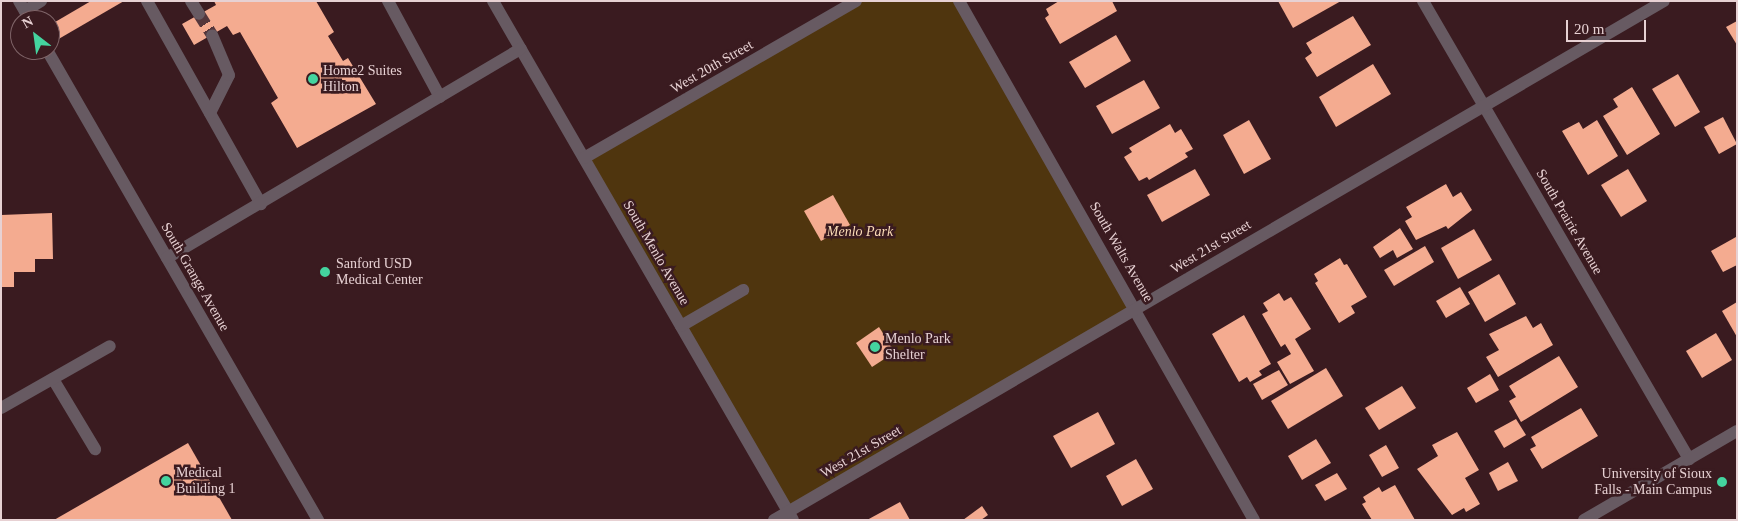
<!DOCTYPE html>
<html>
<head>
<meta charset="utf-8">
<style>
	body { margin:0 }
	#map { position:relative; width:1738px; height:521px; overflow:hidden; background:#3a1b20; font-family:Georgia,serif }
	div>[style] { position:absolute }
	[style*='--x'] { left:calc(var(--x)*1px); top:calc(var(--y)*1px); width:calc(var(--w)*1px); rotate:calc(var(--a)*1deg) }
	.green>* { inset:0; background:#4f350e }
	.building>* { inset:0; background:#f4ab90 }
	.minor-tunnel>* { height:12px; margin-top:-6px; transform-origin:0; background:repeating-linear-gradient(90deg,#54363b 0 12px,transparent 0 18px) }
	.minor>* { height:12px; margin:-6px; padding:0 6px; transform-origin:6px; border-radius:6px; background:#675a62 }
	.dots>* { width:14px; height:14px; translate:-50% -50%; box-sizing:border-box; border:2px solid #3a1b20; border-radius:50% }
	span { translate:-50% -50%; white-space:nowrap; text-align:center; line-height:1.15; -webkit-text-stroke:5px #3a1b20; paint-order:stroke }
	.street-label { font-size:14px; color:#e7d1d3 }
	.poi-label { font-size:14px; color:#e7d1d3 }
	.left { translate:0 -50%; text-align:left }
	.right { translate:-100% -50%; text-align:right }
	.park-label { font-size:14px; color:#fadbb6; font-style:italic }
	.frame { position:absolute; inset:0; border:2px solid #e7d1d3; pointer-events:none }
	.north { position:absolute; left:10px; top:10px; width:50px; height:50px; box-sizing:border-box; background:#3a1b20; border:1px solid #7f6468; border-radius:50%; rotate:330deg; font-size:14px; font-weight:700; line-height:20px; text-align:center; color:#e7d1d3 }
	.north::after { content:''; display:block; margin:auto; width:18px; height:22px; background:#44d49f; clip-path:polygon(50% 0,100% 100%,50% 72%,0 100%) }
	.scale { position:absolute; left:1566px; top:20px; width:80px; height:22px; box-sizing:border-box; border:2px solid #e7d1d3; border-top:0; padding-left:6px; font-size:15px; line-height:18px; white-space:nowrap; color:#e7d1d3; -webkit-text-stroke:4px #3a1b20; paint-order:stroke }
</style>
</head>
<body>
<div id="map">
	<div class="green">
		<i style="clip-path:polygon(856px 1px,959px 1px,1136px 309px,788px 512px,584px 158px)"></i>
	</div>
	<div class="building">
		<i style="clip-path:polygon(91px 1px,124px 1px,50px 44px,50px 25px)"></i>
		<i style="clip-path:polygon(214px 1px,316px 1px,334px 32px,328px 36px,343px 61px,348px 58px,376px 104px,297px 148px,271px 103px,278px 98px,240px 32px,233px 35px,227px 26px,194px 45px,182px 24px,216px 5px)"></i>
		<i style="clip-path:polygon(1059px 1px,1112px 1px,1117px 11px,1060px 44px,1045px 18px,1049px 15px,1046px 9px)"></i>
		<i style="clip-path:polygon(1278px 1px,1341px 1px,1293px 28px)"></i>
		<i style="clip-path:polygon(1353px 16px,1371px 45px,1317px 77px,1305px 58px,1312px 53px,1306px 43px)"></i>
		<i style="clip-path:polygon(1737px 21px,1737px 45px,1726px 27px)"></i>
		<i style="clip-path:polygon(1116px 35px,1131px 61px,1085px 88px,1069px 62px)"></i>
		<i style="clip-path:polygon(1373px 64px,1391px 94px,1336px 127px,1319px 97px)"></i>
		<i style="clip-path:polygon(1678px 74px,1700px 112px,1675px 127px,1652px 89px)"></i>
		<i style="clip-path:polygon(1144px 80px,1160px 108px,1112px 134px,1096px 106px)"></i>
		<i style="clip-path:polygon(1632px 87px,1660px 134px,1627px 155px,1603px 116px,1618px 107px,1613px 99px)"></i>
		<i style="clip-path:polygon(1723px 117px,1737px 144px,1719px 154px,1704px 127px)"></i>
		<i style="clip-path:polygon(1249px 120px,1271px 159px,1244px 174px,1223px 135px)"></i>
		<i style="clip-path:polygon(1597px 120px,1618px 156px,1588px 175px,1562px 131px,1579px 122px,1583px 129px)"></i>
		<i style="clip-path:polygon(1170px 124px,1175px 133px,1181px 129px,1193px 149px,1185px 153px,1188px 157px,1149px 180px,1147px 177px,1139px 181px,1124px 157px,1132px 152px,1129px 148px)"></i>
		<i style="clip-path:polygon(1195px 169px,1210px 195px,1162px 222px,1147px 195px)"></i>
		<i style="clip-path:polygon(1628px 169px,1647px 201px,1621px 217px,1601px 185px)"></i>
		<i style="clip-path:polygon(1446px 184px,1453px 197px,1461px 192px,1472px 210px,1448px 229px,1446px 226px,1416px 240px,1405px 221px,1412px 217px,1406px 207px)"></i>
		<i style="clip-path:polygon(833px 195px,850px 225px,821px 241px,804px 211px)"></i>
		<i style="clip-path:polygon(52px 213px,53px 259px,35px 259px,35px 272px,14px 272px,14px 287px,1px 287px,1px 215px)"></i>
		<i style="clip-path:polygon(1400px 228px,1413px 249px,1397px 258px,1393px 250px,1380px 258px,1373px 247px)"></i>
		<i style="clip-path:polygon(1474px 229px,1492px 260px,1458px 279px,1441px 248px)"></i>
		<i style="clip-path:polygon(1736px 237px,1737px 265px,1723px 272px,1711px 251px)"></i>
		<i style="clip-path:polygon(1425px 246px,1434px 262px,1394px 286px,1384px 270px)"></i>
		<i style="clip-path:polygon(1340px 258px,1344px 265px,1347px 264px,1367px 297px,1351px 306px,1355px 313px,1339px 323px,1315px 283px,1318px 281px,1314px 274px)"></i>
		<i style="clip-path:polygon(1499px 274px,1516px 304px,1485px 322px,1468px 292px)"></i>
		<i style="clip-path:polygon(1460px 287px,1470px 304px,1446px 318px,1436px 301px)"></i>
		<i style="clip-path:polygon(1279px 293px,1284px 301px,1291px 297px,1311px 329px,1295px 339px,1314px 371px,1290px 384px,1277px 362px,1291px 354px,1285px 344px,1281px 347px,1262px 314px,1268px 311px,1263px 303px)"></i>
		<i style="clip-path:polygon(1737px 302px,1737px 337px,1722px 311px)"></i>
		<i style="clip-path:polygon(1244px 315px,1271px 364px,1259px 371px,1262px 375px,1250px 382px,1247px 377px,1239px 382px,1212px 334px)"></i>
		<i style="clip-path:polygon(1526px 316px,1533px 328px,1541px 323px,1553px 345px,1498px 377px,1486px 357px,1499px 350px,1489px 334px)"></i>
		<i style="clip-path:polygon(879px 327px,895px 352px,872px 367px,856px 343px)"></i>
		<i style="clip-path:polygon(1716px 333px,1732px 360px,1702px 378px,1686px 351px)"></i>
		<i style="clip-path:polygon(1559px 356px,1578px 387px,1521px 422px,1509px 401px,1516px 397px,1509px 386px)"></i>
		<i style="clip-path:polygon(1326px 368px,1343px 396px,1288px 429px,1271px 401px)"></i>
		<i style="clip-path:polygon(1279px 370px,1288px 385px,1262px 400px,1253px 384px)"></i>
		<i style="clip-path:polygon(1490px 374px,1499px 390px,1476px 403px,1467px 388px)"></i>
		<i style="clip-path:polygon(1402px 386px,1416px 408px,1379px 430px,1365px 408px)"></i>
		<i style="clip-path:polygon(1581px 408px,1598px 436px,1542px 469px,1530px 449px,1536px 446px,1531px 437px)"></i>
		<i style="clip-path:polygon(1098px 412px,1115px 444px,1071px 468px,1053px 436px)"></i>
		<i style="clip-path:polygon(1516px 419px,1526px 435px,1504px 448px,1494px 431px)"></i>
		<i style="clip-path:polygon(1457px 432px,1479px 470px,1465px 478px,1480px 504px,1466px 512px,1464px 508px,1452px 515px,1417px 469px,1438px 456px,1432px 445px)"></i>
		<i style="clip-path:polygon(1316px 439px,1331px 463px,1302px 480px,1288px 456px)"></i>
		<i style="clip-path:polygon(188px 443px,232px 520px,54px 520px)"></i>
		<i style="clip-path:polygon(1386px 445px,1399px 468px,1382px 477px,1369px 455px)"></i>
		<i style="clip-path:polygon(1136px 459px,1153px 489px,1122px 506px,1106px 476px)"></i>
		<i style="clip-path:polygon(1508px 462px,1518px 481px,1498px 491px,1489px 473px)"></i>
		<i style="clip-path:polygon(1337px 473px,1347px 489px,1325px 501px,1315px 485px)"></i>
		<i style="clip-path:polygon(1395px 485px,1415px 520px,1372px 520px,1362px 504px,1366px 502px,1363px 497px,1379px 487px,1382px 492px)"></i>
		<i style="clip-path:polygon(900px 502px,910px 520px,867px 520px)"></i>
		<i style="clip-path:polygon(982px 506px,988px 515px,981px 520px,963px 520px)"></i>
	</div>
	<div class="minor-tunnel">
		<i style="--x:199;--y:14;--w:25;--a:58"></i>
	</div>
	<div class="minor">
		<i style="--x:19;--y:1;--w:22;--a:60"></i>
		<i style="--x:147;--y:1;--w:233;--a:60.7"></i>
		<i style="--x:191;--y:1;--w:15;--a:58"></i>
		<i style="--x:388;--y:1;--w:109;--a:61.6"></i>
		<i style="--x:493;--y:1;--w:599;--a:59.97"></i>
		<i style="--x:959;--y:1;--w:597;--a:60.39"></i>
		<i style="--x:1423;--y:1;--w:530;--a:59.85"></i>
		<i style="--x:25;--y:11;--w:19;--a:-32"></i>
		<i style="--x:47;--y:50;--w:543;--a:60.03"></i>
		<i style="--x:210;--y:113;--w:42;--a:-63.4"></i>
		<i style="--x:229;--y:75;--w:43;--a:-113"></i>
		<i style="--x:584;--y:158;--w:314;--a:-30"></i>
		<i style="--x:167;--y:258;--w:411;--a:-30.6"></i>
		<i style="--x:681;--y:326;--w:72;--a:-30.1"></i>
		<i style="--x:53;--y:379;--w:82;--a:59"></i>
		<i style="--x:1;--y:408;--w:125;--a:-29.6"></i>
		<i style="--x:774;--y:520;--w:1030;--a:-30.25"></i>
		<i style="--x:1584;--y:520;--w:177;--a:-30.2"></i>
	</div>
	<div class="dots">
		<i style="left:313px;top:79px;background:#44d49f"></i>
		<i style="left:325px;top:272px;background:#44d49f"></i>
		<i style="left:875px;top:347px;background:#44d49f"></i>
		<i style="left:166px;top:481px;background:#44d49f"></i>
		<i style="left:1722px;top:482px;background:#44d49f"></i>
	</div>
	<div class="street-label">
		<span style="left:712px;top:67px;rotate:-30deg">West 20th Street</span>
		<span style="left:1569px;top:222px;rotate:60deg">South Prairie Avenue</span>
		<span style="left:1211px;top:247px;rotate:-31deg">West 21st Street</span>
		<span style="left:1121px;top:252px;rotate:60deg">South Walts Avenue</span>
		<span style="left:656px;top:253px;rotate:60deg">South Menlo Avenue</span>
		<span style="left:195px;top:277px;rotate:60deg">South Grange Avenue</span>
		<span style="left:861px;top:452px;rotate:-30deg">West 21st Street</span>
	</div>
	<div class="poi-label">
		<span class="left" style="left:323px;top:79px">Home2 Suites<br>Hilton</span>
		<span class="left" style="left:336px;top:272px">Sanford USD<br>Medical Center</span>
		<span class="left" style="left:885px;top:347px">Menlo Park<br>Shelter</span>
		<span class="left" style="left:176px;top:481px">Medical<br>Building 1</span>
		<span class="right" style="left:1712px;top:482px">University of Sioux<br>Falls - Main Campus</span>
	</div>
	<div class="park-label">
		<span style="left:860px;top:232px">Menlo Park</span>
	</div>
	<div class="frame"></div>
	<div class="north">N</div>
	<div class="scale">20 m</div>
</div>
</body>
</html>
